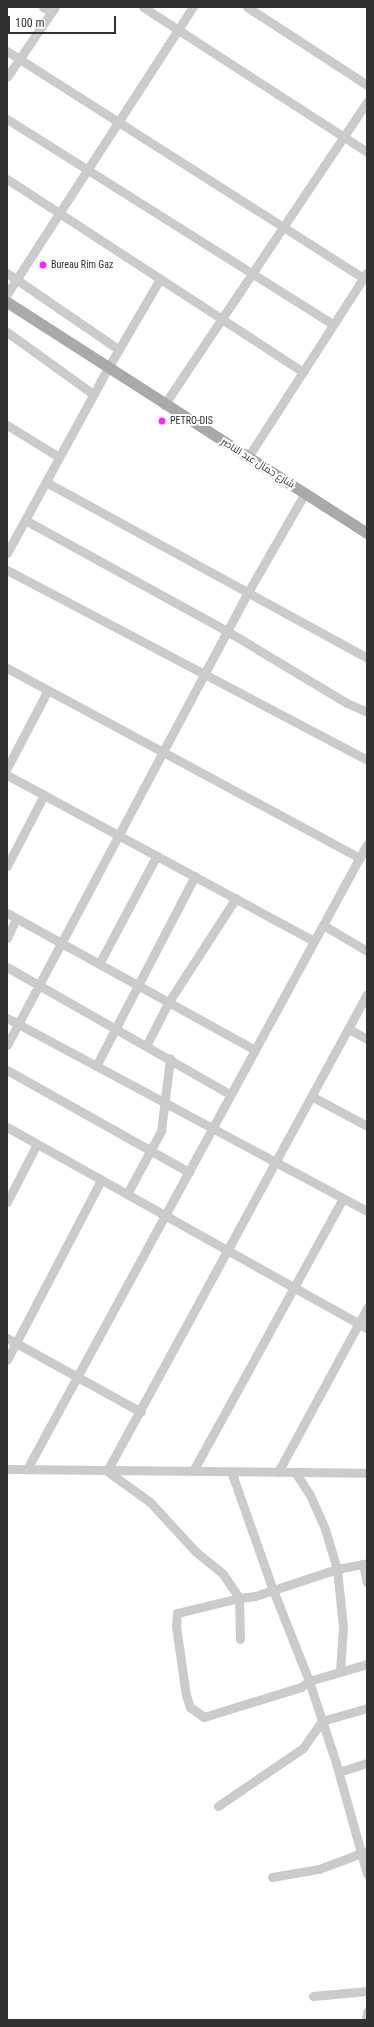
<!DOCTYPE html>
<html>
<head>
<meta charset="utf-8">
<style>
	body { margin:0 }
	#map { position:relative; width:374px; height:2027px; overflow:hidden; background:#fff; font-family:"Roboto Condensed",Cairo,sans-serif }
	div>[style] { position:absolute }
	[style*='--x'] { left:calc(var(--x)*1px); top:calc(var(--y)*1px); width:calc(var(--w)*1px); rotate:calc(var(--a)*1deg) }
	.minor>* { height:9px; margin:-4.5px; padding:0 4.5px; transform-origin:4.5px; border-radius:4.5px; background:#cbcbcb }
	.major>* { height:11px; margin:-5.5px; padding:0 5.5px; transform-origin:5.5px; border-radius:5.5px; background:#a9a9a9 }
	.dots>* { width:11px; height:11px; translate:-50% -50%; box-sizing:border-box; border:2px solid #fff; border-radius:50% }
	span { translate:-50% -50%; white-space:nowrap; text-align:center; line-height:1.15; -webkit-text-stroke:4px #fff; paint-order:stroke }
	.poi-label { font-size:10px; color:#313131 }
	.left { translate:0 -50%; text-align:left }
	.street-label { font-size:10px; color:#313131 }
	.frame { position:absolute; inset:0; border:8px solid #313131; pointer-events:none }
	.scale { position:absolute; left:8px; top:16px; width:108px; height:18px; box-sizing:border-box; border:2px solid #313131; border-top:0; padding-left:5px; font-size:12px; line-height:14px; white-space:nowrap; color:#313131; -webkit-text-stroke:3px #fff; paint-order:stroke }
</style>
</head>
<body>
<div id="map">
	<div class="minor">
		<i style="--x:43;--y:7;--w:9;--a:32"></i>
		<i style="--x:143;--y:7;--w:267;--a:32.9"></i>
		<i style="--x:247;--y:7;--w:143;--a:33"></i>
		<i style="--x:7;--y:51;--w:422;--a:32.5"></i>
		<i style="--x:7;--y:77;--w:85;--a:-55.6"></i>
		<i style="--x:7;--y:119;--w:384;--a:32.2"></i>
		<i style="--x:7;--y:179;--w:352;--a:33.1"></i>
		<i style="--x:7;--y:273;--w:135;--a:34.4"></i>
		<i style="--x:7;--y:294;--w:342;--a:-57.1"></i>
		<i style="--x:7;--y:332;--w:106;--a:35.8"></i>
		<i style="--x:164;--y:405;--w:365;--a:-56.2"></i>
		<i style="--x:7;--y:425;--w:61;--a:31.6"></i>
		<i style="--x:248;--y:457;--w:220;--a:-57.2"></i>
		<i style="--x:46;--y:482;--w:366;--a:28.7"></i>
		<i style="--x:25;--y:520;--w:230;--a:28.8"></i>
		<i style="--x:227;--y:631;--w:140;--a:31"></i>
		<i style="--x:347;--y:703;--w:22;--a:24"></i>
		<i style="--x:7;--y:553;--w:211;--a:-61.4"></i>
		<i style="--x:108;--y:368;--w:103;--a:-59.7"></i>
		<i style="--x:7;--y:570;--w:407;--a:27.8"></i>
		<i style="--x:7;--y:668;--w:401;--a:28.3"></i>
		<i style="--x:7;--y:768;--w:88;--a:-62.3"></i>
		<i style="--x:7;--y:775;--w:349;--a:28.4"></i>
		<i style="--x:7;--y:866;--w:80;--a:-62.5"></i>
		<i style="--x:7;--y:913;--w:283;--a:28.9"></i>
		<i style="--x:323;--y:925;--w:51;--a:30.6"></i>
		<i style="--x:7;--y:938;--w:21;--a:-65"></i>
		<i style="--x:99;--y:964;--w:123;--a:-62"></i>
		<i style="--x:7;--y:967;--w:257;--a:29.7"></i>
		<i style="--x:7;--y:1018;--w:408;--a:28.2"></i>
		<i style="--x:349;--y:1029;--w:21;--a:29"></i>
		<i style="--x:7;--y:1045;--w:513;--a:-61.99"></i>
		<i style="--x:248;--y:592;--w:114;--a:-60.1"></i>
		<i style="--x:146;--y:1046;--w:48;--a:-62.9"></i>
		<i style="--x:168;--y:1003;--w:125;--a:-57.1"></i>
		<i style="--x:96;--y:1066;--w:214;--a:-62.5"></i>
		<i style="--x:7;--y:1070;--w:209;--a:29.3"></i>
		<i style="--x:313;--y:1097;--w:61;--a:28.2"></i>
		<i style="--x:7;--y:1127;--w:412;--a:29.2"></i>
		<i style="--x:127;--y:1194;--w:72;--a:-61.6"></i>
		<i style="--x:161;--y:1131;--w:73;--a:-82.9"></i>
		<i style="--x:7;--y:1202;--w:65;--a:-62.7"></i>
		<i style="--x:7;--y:1338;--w:153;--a:28.9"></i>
		<i style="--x:7;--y:1360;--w:203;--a:-62.4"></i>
		<i style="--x:7;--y:1469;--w:360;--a:0.6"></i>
		<i style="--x:27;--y:1469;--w:711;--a:-61.45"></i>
		<i style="--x:107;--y:1471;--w:543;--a:-61.41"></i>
		<i style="--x:107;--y:1471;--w:53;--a:35.8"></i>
		<i style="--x:150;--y:1502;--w:68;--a:47.4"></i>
		<i style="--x:196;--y:1552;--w:35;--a:39"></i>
		<i style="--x:223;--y:1574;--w:29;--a:56"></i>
		<i style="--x:239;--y:1598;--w:16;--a:-7"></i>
		<i style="--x:255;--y:1596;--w:86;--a:-18.2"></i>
		<i style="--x:337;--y:1569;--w:58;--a:84.1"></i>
		<i style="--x:343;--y:1627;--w:44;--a:93.9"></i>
		<i style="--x:193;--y:1471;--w:311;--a:-61.2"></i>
		<i style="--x:231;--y:1471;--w:126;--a:70.6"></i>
		<i style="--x:273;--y:1590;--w:98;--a:68.4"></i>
		<i style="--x:309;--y:1681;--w:86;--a:71.8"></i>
		<i style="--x:336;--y:1763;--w:115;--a:74.4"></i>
		<i style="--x:278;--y:1472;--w:187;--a:-61.5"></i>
		<i style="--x:295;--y:1472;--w:27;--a:57"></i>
		<i style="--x:310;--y:1495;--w:37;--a:66"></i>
		<i style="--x:325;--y:1529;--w:42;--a:73.3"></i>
		<i style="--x:337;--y:1569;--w:31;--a:-11"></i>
		<i style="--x:363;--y:1564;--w:19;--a:78"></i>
		<i style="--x:240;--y:1639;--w:41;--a:-91.4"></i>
		<i style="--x:239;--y:1598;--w:64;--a:166.4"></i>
		<i style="--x:177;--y:1613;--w:13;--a:94"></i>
		<i style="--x:176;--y:1626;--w:70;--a:81.8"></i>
		<i style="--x:186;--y:1695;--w:13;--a:72"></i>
		<i style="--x:190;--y:1707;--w:17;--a:36"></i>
		<i style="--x:204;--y:1717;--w:102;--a:-17.2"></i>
		<i style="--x:301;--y:1687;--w:10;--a:-37"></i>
		<i style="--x:309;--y:1681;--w:60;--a:-16.3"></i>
		<i style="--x:339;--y:1772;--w:29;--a:-18"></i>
		<i style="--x:218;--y:1806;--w:103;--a:-34.3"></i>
		<i style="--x:303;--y:1748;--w:33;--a:-55"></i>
		<i style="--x:322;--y:1721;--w:47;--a:-16.1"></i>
		<i style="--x:272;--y:1877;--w:48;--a:-9.7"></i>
		<i style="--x:319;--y:1869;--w:51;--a:-20.6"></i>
		<i style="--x:313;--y:1996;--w:54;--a:-5.3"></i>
		<i style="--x:366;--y:2020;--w:8;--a:-83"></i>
	</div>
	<div class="major">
		<i style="--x:7;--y:302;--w:428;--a:32.7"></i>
	</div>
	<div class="dots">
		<i style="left:43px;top:265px;background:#f428f1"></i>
		<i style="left:162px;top:421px;background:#f428f1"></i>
	</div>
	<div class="poi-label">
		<span class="left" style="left:51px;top:265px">Bureau Rim Gaz</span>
		<span class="left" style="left:170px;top:421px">PETRO-DIS</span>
	</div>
	<div class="street-label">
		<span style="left:258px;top:463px;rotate:32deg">شارع جمال عبد الناصر</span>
	</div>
	<div class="frame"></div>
	<div class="scale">100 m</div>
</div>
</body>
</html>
